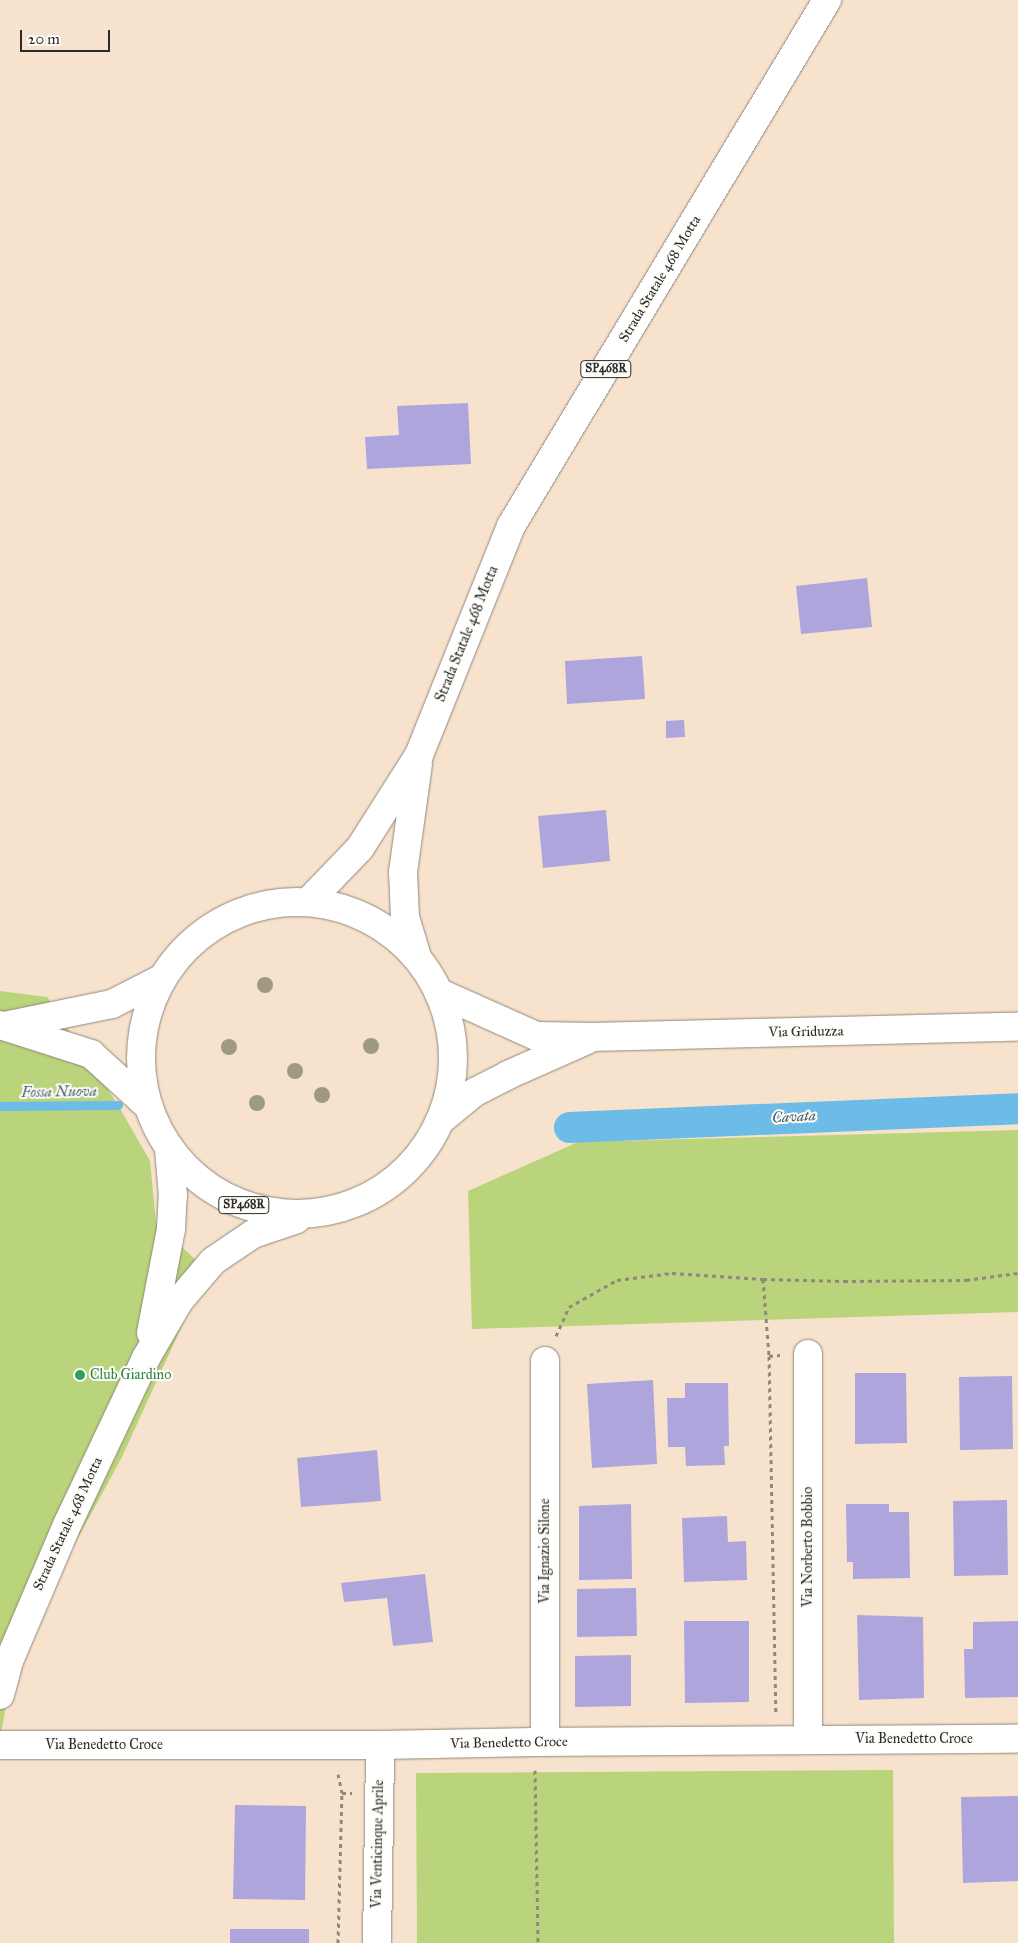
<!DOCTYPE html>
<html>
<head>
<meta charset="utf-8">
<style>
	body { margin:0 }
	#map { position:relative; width:1018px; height:1943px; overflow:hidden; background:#f7e3cd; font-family:"IM FELL Great Primer",serif }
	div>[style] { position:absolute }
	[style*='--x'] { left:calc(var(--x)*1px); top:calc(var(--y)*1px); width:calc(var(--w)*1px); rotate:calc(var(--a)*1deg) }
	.green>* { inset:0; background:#b9d47a }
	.stream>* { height:9px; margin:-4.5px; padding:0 4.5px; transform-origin:4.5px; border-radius:4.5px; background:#6cbce7 }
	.canal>* { height:31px; margin:-15.5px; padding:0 15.5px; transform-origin:15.5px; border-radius:15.5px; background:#6cbce7 }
	.building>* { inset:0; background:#aea5dc }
	.path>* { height:3px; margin-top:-1.5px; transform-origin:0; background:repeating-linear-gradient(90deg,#91877c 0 4px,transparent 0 8px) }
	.roads { filter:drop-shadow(0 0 1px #91877c) drop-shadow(0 0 1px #91877c) }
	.minor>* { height:28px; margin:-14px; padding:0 14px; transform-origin:14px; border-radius:14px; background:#fff }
	.major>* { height:28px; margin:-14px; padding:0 14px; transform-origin:14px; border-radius:14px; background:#fff }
	.major>.ring { margin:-14px; padding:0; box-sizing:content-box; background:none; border:28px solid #fff; border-radius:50% }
	.trees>* { width:16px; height:16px; margin:-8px; border-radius:50%; background:#9e9a81 }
	.dots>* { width:14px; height:14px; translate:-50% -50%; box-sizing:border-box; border:2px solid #fdfcf7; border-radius:50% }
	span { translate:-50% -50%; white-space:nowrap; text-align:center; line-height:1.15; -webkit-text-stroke:4px #fdfcf7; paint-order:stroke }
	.shield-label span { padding:1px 4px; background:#fdfcf7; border:1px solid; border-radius:4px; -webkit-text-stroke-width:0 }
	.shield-label { font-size:12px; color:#2b2b2b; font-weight:700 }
	.street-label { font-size:14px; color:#2b2b2b }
	.leisure-label { font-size:14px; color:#27864d }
	.left { translate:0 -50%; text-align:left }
	.water-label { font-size:15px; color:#425e6d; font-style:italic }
	.scale { position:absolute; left:20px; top:30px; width:90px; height:22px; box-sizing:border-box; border:2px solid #2b2b2b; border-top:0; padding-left:6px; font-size:15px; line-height:18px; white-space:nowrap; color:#2b2b2b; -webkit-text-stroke:4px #fdfcf7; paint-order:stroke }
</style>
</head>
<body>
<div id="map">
	<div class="green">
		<i style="clip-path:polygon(0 991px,47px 997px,118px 1105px,150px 1161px,156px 1223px,210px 1273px,198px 1291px,121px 1459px,48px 1593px,9px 1690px,0 1739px)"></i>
		<i style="clip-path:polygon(1018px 1130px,1018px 1312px,472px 1329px,468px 1191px,578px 1142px)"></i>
		<i style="clip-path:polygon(893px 1770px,894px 1943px,417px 1943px,416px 1773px)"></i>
	</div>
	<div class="stream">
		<i style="--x:0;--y:1106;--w:118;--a:-0.5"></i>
	</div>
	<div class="canal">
		<i style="--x:569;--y:1127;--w:449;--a:-2.4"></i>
	</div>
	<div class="building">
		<i style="clip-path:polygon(468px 403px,471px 464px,367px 469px,365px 437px,399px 435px,397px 406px)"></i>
		<i style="clip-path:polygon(867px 578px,872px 627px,801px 634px,796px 586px)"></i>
		<i style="clip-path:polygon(642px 656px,645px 699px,567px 704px,565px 661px)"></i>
		<i style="clip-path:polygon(684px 720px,685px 737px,666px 738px,666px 721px)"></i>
		<i style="clip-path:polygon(606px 810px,610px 861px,543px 868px,538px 816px)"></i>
		<i style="clip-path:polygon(855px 1373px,906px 1373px,907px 1443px,855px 1444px)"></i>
		<i style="clip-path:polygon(1012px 1376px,1013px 1449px,960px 1450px,959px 1377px)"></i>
		<i style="clip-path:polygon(653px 1380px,657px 1464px,592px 1468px,587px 1384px)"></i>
		<i style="clip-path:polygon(685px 1383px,728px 1383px,729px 1446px,724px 1446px,725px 1465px,686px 1466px,685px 1447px,668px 1447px,667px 1398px,685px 1398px)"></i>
		<i style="clip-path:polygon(377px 1450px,381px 1501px,301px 1507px,297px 1458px)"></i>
		<i style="clip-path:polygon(1007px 1500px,1008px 1575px,954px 1576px,953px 1501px)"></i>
		<i style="clip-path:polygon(631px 1504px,632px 1579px,579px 1580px,579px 1506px)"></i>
		<i style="clip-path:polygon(846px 1504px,889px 1504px,889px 1512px,909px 1512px,910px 1578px,853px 1579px,853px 1562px,847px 1562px)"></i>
		<i style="clip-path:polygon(727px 1516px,728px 1542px,746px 1541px,747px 1580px,684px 1582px,682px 1518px)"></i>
		<i style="clip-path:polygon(425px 1574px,433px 1642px,393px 1646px,387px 1598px,344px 1602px,341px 1583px)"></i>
		<i style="clip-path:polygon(636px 1588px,637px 1636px,577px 1637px,577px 1589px)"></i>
		<i style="clip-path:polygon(857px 1615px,923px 1617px,924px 1698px,859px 1700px)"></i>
		<i style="clip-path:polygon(684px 1621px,749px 1621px,749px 1702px,685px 1703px)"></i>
		<i style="clip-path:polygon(1018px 1621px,1018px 1697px,965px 1698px,964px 1649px,973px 1649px,973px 1622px)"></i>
		<i style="clip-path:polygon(631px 1655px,631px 1706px,575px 1707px,575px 1656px)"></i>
		<i style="clip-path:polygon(1018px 1796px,1018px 1881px,963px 1883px,961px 1797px)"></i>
		<i style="clip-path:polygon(235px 1805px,306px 1806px,305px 1900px,233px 1899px)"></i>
		<i style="clip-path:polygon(230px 1929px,309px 1929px,309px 1943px,230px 1943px)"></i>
	</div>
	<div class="path">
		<i style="--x:763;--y:1279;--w:77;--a:85.5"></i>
		<i style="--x:769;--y:1356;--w:11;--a:-5"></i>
		<i style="--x:556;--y:1336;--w:32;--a:-66"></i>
		<i style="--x:569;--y:1307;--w:55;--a:-29.4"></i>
		<i style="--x:617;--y:1280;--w:55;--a:-7.3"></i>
		<i style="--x:672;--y:1273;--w:91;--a:3.8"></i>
		<i style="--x:763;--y:1279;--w:81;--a:1.4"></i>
		<i style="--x:844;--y:1281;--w:122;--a:-0.5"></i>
		<i style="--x:966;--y:1280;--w:52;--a:-7.7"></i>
		<i style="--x:769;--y:1356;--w:356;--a:88.9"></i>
		<i style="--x:535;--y:1770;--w:173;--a:89"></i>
		<i style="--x:338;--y:1774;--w:19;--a:78"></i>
		<i style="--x:342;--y:1793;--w:10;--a:0"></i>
		<i style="--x:338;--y:1943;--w:150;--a:-88.5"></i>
	</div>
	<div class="roads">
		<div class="minor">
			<i style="--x:545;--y:1361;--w:380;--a:90"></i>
			<i style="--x:808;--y:1740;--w:386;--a:-90"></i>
			<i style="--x:0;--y:1745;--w:380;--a:0"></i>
			<i style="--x:380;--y:1745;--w:154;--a:-1.1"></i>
			<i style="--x:534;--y:1742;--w:484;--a:-0.4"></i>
			<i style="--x:377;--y:1943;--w:198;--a:-89.1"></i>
		</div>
		<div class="major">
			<i style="--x:308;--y:902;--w:75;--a:-46.1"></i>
			<i style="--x:360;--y:848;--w:110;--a:-57.6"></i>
			<i style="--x:419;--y:755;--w:247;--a:-68.1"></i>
			<i style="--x:511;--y:526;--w:614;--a:-59"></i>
			<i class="ring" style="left:141px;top:902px;width:284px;height:284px"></i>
			<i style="--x:417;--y:957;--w:42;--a:-106.7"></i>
			<i style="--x:405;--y:917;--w:45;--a:-92.5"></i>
			<i style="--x:403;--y:872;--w:109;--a:-82.1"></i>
			<i style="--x:440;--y:993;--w:105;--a:24.1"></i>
			<i style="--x:536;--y:1036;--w:59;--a:1"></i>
			<i style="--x:595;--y:1037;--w:423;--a:-1.4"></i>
			<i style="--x:0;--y:1025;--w:96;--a:17.7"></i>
			<i style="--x:91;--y:1054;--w:76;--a:42.3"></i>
			<i style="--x:9;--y:1025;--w:105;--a:-11.5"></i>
			<i style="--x:112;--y:1004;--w:55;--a:-27"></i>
			<i style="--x:442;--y:1119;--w:43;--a:-39.3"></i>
			<i style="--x:475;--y:1092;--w:37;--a:-27"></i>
			<i style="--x:508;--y:1075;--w:86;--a:-23.9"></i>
			<i style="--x:151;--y:1333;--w:106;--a:-79.1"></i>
			<i style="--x:171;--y:1229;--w:33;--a:-87"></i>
			<i style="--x:173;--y:1196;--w:47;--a:-94.9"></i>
			<i style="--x:0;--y:1695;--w:35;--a:-75"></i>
			<i style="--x:9;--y:1661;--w:150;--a:-66.9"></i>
			<i style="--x:68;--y:1523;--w:183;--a:-64.7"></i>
			<i style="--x:146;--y:1358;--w:66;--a:-59.9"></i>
			<i style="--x:179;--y:1301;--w:52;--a:-49.6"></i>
			<i style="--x:213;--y:1261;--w:48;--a:-34"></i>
			<i style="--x:253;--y:1234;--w:46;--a:-18.8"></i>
		</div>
	</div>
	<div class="trees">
		<i style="left:265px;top:985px"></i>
		<i style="left:371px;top:1046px"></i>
		<i style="left:229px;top:1047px"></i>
		<i style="left:295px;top:1071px"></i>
		<i style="left:322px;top:1095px"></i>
		<i style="left:257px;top:1103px"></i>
	</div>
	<div class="dots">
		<i style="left:80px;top:1375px;background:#2e9e5b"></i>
	</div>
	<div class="shield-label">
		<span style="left:606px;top:369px">SP468R</span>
		<span style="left:244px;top:1205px">SP468R</span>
	</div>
	<div class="street-label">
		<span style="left:660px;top:279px;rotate:-59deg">Strada Statale 468 Motta</span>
		<span style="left:467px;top:634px;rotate:-68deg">Strada Statale 468 Motta</span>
		<span style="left:806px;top:1032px;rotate:-1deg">Via Griduzza</span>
		<span style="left:68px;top:1524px;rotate:-65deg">Strada Statale 468 Motta</span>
		<span style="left:808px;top:1547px;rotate:-90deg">Via Norberto Bobbio</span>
		<span style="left:545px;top:1551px;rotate:-90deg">Via Ignazio Silone</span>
		<span style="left:914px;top:1739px">Via Benedetto Croce</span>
		<span style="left:509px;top:1743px;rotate:-1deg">Via Benedetto Croce</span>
		<span style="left:104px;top:1745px">Via Benedetto Croce</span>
		<span style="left:378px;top:1844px;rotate:-89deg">Via Venticinque Aprile</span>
	</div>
	<div class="leisure-label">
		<span class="left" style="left:90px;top:1375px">Club Giardino</span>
	</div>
	<div class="water-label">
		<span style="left:59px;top:1092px;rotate:-1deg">Fossa Nuova</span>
		<span style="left:794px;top:1117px;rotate:-3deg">Cavata</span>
	</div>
	<div class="scale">20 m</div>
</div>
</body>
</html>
